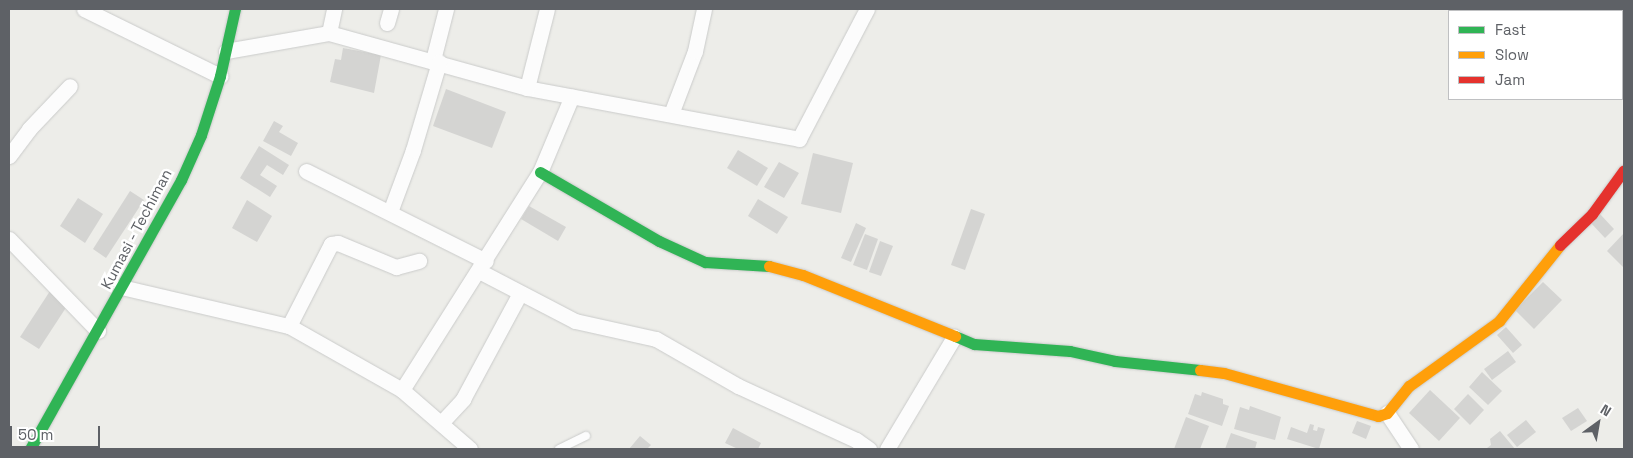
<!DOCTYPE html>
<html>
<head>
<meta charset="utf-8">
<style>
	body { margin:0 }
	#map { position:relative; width:1633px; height:458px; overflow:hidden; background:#edede9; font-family:"Space Grotesk",sans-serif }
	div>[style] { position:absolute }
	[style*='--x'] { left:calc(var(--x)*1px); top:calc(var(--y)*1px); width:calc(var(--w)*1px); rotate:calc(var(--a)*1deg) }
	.building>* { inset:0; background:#d4d4d2 }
	.roads { filter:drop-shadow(0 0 1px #cacbca) drop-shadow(0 0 1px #cacbca) }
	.lane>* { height:8px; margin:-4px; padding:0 4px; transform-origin:4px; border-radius:4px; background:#fcfcfc }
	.street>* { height:15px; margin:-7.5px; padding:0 7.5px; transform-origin:7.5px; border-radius:7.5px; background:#fcfcfc }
	.fast>* { height:11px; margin:-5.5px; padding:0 5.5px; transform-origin:5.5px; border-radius:5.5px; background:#30b455 }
	.slow>* { height:11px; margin:-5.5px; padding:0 5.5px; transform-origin:5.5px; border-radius:5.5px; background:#ff9f0a }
	.jam>* { height:11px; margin:-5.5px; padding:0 5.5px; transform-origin:5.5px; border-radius:5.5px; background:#e5322d }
	span { translate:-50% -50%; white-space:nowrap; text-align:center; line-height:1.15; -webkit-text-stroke:5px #fff; paint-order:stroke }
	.street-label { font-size:15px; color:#5e6166 }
	.frame { position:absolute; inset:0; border:10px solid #5e6166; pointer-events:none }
	.legend { position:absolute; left:1448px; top:10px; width:175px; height:90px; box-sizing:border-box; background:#fff; border:1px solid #bfc0c2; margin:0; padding:6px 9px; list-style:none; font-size:15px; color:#5e6166 }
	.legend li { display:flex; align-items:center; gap:10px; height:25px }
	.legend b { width:25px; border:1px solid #bfc0c2 }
	.north { position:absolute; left:1573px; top:398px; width:50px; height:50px; -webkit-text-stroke:4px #fff; paint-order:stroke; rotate:32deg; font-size:14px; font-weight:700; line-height:20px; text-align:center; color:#5e6166 }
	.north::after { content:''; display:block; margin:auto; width:18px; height:22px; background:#5e6166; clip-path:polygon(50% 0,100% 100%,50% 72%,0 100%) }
	.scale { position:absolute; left:10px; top:426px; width:90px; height:22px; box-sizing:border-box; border:2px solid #5e6166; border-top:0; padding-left:6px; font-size:15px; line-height:18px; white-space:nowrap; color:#5e6166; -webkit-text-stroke:4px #fff; paint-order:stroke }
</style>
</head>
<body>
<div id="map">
	<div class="building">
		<i style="clip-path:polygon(343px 48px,381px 55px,374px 93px,330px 82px,335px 59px,341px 60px)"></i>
		<i style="clip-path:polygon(446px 89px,506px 112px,492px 148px,433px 126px)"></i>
		<i style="clip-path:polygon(274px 121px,283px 126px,279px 132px,298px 143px,291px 156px,263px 141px)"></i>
		<i style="clip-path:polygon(259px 146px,289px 165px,283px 175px,267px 165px,260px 175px,277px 186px,270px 197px,240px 178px)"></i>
		<i style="clip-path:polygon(738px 150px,768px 168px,757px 186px,727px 168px)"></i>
		<i style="clip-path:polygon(813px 153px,853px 163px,841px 213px,801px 204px)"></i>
		<i style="clip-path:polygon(779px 162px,799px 173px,784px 198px,764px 187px)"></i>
		<i style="clip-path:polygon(130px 191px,144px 200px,106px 258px,93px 249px)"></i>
		<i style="clip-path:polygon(78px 198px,103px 214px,85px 243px,60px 226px)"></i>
		<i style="clip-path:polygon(758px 199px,788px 217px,777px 234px,748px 216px)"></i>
		<i style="clip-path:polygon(247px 200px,272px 216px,257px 242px,232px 228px)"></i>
		<i style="clip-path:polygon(529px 206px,566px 227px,558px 241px,521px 219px)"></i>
		<i style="clip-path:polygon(971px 209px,985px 214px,965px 270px,951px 265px)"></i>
		<i style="clip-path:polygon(1599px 213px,1614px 229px,1605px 238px,1590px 222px)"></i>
		<i style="clip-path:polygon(856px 223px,866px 228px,851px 262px,841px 258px)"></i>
		<i style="clip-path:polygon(1624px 233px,1624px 268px,1607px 251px)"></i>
		<i style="clip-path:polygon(865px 234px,878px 239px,867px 270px,853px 265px)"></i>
		<i style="clip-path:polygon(880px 241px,893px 246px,881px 276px,869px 272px)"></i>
		<i style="clip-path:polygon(1543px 282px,1562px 300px,1534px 329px,1515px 310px)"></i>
		<i style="clip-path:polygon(50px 291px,69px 303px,39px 349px,20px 337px)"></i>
		<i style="clip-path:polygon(1506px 327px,1522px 345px,1513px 353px,1497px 335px)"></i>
		<i style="clip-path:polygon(1508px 351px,1516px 362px,1492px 380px,1484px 369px)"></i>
		<i style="clip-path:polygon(1482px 372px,1502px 391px,1488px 405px,1469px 387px)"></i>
		<i style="clip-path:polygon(1430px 390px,1460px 418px,1439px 441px,1409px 413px)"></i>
		<i style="clip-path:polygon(1202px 392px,1223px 399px,1223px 404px,1229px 406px,1222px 426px,1188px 414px,1195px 394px,1201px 396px)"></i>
		<i style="clip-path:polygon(1468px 394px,1484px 410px,1470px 425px,1454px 409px)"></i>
		<i style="clip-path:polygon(1250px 406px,1281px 417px,1275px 440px,1234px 429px,1240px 407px,1249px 410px)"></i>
		<i style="clip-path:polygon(1578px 408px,1587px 421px,1571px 431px,1562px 418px)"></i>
		<i style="clip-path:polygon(1186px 417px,1209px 426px,1200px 449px,1174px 449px)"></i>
		<i style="clip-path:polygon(1526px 420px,1536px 432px,1517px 447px,1507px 435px)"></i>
		<i style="clip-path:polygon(1357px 421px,1371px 426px,1366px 439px,1352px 433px)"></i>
		<i style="clip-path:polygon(1310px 424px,1314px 425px,1313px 430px,1317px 431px,1318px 427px,1325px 429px,1319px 449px,1287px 439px,1291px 427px,1307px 433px)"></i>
		<i style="clip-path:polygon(733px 428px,761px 443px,758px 449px,738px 449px,725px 443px)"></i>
		<i style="clip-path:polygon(1500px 431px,1515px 449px,1487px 448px,1491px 445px,1490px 439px)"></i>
		<i style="clip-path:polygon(1231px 433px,1257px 442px,1255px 449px,1225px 449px)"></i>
		<i style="clip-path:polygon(640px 436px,651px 445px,647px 449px,629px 449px)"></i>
	</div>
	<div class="roads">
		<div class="lane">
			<i style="--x:559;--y:449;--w:30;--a:-26"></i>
		</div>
		<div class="street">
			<i style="--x:84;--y:9;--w:152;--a:26.2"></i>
			<i style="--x:387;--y:23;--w:15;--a:-74"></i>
			<i style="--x:329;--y:33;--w:25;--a:-78"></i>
			<i style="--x:226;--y:51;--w:105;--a:-9.9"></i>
			<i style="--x:329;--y:33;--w:205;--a:15.5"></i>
			<i style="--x:527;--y:88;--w:277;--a:10.6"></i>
			<i style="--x:799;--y:139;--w:147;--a:-62.4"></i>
			<i style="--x:433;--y:60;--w:53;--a:-75.7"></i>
			<i style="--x:527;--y:88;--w:81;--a:-75.8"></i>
			<i style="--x:671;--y:114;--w:67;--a:-69.1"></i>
			<i style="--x:695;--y:51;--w:43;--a:-77.9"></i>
			<i style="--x:9;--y:156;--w:34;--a:-53"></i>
			<i style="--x:29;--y:129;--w:59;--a:-46.4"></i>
			<i style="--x:306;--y:171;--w:201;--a:26.6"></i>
			<i style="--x:390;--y:212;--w:66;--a:-69.6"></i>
			<i style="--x:413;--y:150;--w:92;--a:-73.5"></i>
			<i style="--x:9;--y:239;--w:128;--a:45.9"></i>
			<i style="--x:479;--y:271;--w:108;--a:27.5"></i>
			<i style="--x:575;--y:321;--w:83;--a:12.5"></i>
			<i style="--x:656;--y:339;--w:95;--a:29.8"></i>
			<i style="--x:738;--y:386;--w:130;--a:24.6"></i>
			<i style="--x:856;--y:440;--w:16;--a:35"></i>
			<i style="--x:121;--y:287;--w:172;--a:13.1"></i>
			<i style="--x:289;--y:326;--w:130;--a:29.5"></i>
			<i style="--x:402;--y:390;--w:90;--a:40.9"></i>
			<i style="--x:289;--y:326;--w:92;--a:-62.9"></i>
			<i style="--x:331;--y:244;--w:7;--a:-8"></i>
			<i style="--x:338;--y:243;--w:63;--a:22.5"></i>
			<i style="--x:396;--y:267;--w:24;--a:-15"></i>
			<i style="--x:402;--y:390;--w:258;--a:-57.7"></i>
			<i style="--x:540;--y:172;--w:82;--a:-67.2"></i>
			<i style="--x:1387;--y:413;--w:43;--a:56.3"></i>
			<i style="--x:441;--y:423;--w:33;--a:-47"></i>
			<i style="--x:463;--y:399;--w:120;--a:-61.7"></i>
			<i style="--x:887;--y:449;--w:131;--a:-59.1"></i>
		</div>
		<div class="fast">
			<i style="--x:540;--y:172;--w:138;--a:30.1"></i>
			<i style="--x:659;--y:241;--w:51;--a:24.5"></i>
			<i style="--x:705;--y:262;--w:64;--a:3.6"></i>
			<i style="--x:955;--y:336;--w:21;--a:23"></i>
			<i style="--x:974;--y:344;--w:96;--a:4.2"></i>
			<i style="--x:1070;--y:351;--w:46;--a:12.5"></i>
			<i style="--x:1115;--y:361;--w:85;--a:6"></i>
			<i style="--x:30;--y:449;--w:308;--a:-60.7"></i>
			<i style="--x:181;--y:180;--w:49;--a:-66"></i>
			<i style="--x:201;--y:135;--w:62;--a:-72.1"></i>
			<i style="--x:220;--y:76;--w:69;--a:-77.4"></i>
		</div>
		<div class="slow">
			<i style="--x:769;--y:266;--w:35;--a:15"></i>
			<i style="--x:803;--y:275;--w:164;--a:21.9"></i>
			<i style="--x:1200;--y:370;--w:24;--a:7"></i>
			<i style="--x:1224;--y:373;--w:160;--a:15.6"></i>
			<i style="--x:1378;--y:416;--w:9;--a:-18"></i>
			<i style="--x:1387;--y:413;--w:35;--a:-51"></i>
			<i style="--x:1409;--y:386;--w:111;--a:-35.8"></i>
			<i style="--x:1499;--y:321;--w:97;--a:-51.2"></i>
		</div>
		<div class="jam">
			<i style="--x:1560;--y:245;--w:45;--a:-44.1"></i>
			<i style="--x:1592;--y:214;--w:54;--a:-54"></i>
		</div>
	</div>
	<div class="street-label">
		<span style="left:136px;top:229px;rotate:-62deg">Kumasi - Techiman</span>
	</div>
	<div class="frame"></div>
	<ul class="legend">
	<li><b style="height:6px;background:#30b455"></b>Fast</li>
	<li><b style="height:6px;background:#ff9f0a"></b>Slow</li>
	<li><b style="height:6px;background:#e5322d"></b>Jam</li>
	</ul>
	<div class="north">N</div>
	<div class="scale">50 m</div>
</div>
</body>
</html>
